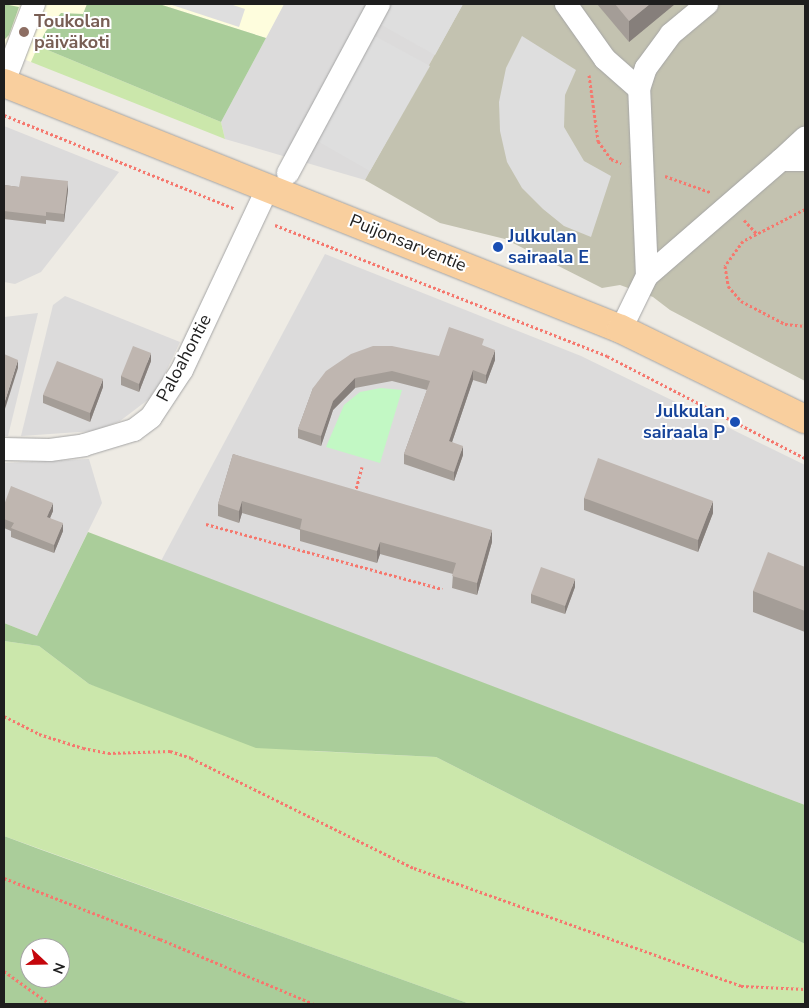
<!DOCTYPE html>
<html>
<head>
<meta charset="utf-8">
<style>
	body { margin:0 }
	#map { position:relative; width:809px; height:1008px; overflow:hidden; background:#eeebe4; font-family:"Nunito Sans",sans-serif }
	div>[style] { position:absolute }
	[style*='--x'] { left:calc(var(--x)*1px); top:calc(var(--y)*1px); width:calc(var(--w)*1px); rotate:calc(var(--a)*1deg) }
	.residential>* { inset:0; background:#dcdbdb }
	.education>* { inset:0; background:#fefddd }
	.construction>* { inset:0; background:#c3c2b0 }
	.grass>* { inset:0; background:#cbe7ab }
	.forest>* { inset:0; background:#aacd9a }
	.park>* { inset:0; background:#c2f8c4 }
	.parking>* { inset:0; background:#dedede }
	.path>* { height:3px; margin-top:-1.5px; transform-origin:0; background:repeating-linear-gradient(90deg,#f5786e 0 2.5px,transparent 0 5px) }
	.roads { filter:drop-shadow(0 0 1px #a5a5a5) drop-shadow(0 0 1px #a5a5a5) }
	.minor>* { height:22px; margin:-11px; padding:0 11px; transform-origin:11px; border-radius:11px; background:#fff }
	.major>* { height:28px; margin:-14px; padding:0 14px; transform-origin:14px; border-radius:14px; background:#f9cf9e }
	.wall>* { inset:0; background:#a49d97 }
	.shaded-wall>* { inset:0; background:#867f7b }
	.building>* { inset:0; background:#bfb6b0 }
	.dots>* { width:14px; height:14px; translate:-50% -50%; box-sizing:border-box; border:2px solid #fff; border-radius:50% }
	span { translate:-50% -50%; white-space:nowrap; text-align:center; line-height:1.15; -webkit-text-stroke:4px #fff; paint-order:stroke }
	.education-label { font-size:18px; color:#785e54; font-weight:700 }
	.left { translate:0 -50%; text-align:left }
	.transit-label { font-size:18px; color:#164399; font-weight:700 }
	.right { translate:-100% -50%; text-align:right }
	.street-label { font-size:18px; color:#1e1e1e }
	.frame { position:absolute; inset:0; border:5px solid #1e1e1e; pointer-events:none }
	.north { position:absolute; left:20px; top:938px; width:50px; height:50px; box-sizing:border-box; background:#fff; border:1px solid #a5a5a5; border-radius:50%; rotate:111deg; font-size:14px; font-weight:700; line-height:20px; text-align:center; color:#1e1e1e }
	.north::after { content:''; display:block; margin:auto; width:18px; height:22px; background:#c5060c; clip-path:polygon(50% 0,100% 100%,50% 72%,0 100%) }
</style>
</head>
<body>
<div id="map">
	<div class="residential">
		<i style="clip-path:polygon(284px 4px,463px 4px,365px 180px,225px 139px,221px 122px)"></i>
		<i style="clip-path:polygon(4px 126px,119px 172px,41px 272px,15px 284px,4px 282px)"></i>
		<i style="clip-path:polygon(325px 254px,581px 356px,805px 465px,805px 805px,161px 561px)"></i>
		<i style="clip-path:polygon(65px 296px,180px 342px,164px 376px,149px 399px,120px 421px,94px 431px,21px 436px,53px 305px)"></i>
		<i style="clip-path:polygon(38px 313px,8px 436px,4px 436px,4px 317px)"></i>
		<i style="clip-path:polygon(89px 459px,102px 503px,37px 636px,4px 623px,4px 463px)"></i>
	</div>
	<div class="education">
		<i style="clip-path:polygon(4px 4px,87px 4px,83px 14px,46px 31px,31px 62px,4px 52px,4px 40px,9px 35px)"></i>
		<i style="clip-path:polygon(159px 4px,284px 4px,266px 38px)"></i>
	</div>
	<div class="construction">
		<i style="clip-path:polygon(463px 4px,805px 4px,805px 381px,670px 310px,653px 297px,620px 285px,602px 288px,505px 239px,440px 223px,365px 180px)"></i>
	</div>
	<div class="grass">
		<i style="clip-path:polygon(38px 46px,221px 122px,225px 139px,31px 62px)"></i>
		<i style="clip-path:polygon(4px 641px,39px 646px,89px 684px,312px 751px,436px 757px,805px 944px,805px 1004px,470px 1004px,4px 836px)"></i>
	</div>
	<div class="forest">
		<i style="clip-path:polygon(4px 4px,19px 7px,9px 35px,4px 40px)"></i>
		<i style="clip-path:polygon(87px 4px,159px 4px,266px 38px,221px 122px,38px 46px,46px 31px,61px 13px,83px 14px)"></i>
		<i style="clip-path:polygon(88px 532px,805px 805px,805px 944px,436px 757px,256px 748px,89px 684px,39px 646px,4px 641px,4px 623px,37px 636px)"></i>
		<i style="clip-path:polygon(evenodd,4px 836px,39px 849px,470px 1004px,4px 1004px,4px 836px,30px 948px,60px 948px,60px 978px,30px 978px,30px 948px)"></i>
	</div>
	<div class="park">
		<i style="clip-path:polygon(381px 388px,402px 390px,380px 463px,326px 447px,344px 405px,360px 392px)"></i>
	</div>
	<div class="parking">
		<i style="clip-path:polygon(169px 4px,230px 4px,245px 9px,239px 27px)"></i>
		<i style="clip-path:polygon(388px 4px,463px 4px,435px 55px,378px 23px)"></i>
		<i style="clip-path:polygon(373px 35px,430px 66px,370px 171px,314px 139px)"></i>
		<i style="clip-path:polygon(522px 36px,576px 70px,565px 95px,564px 127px,584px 161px,611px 176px,591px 237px,564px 226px,543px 209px,522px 188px,507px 162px,500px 131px,499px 102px,506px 68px)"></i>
	</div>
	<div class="path">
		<i style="--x:589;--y:75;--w:67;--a:82.2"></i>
		<i style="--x:598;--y:141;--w:22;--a:54"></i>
		<i style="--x:611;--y:159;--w:11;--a:22"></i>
		<i style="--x:4;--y:115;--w:249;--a:22.1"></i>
		<i style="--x:665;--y:176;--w:48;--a:19.6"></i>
		<i style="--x:805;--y:209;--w:70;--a:152.7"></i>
		<i style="--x:743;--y:241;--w:31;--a:126"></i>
		<i style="--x:725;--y:266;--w:20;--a:81"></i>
		<i style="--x:728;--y:286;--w:20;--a:49"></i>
		<i style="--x:741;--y:301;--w:50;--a:27.6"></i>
		<i style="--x:785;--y:324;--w:20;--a:6"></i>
		<i style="--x:744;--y:220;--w:19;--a:47"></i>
		<i style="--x:275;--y:225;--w:357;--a:21.5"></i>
		<i style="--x:607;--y:356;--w:223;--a:27.3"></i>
		<i style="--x:355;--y:493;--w:27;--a:-75"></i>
		<i style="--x:206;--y:524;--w:245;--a:15.4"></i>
		<i style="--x:4;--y:716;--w:39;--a:27"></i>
		<i style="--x:39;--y:734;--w:46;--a:17.7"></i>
		<i style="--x:83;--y:748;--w:25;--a:11"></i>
		<i style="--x:108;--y:753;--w:62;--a:-1.8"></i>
		<i style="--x:170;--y:751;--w:22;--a:18"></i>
		<i style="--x:191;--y:758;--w:249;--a:26.3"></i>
		<i style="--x:414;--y:868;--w:348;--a:19.8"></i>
		<i style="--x:741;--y:986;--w:64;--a:2.7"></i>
		<i style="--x:4;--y:878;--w:168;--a:21.4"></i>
		<i style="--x:160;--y:939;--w:167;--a:22.9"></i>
		<i style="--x:4;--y:971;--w:57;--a:35.7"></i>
	</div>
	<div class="roads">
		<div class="minor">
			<i style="--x:566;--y:4;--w:67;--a:54.7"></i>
			<i style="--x:605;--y:59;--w:45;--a:41.4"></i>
			<i style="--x:4;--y:82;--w:84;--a:-69"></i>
			<i style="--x:781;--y:160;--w:33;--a:-43"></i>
			<i style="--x:288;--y:173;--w:192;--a:-61.7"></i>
			<i style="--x:647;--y:276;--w:177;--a:-40.9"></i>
			<i style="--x:781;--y:160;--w:24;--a:0"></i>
			<i style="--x:621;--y:329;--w:59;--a:-63.9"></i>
			<i style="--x:647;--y:276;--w:187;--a:-92.4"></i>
			<i style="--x:639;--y:89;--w:22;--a:-72"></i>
			<i style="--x:646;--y:68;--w:42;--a:-53.7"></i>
			<i style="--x:671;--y:34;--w:47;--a:-39.8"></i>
			<i style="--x:4;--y:449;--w:46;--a:1.2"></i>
			<i style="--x:50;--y:450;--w:34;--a:-8"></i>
			<i style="--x:84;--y:445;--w:52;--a:-16.7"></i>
			<i style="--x:134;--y:430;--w:21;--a:-37"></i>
			<i style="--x:151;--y:417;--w:56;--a:-56.6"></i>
			<i style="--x:182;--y:370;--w:202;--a:-64.8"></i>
		</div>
		<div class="major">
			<i style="--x:4;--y:83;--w:664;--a:21.74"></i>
			<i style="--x:621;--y:329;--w:205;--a:26.1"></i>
		</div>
	</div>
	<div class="wall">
		<i style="clip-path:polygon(597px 4px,675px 4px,629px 42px)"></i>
		<i style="clip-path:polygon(4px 185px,19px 187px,68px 190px,64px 222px,46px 220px,46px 224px,4px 219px)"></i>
		<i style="clip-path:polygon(484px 346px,495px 360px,486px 384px,473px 380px,452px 442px,463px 455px,454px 481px,404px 464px,404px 454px,427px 390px,392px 381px,355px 388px,333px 410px,321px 446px,298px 438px,298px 429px,313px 388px,439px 356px)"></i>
		<i style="clip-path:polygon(151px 361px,139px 392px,121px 385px,121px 376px)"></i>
		<i style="clip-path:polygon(103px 387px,90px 422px,43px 403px,43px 395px)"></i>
		<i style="clip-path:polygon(233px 454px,492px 542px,477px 595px,452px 588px,453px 574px,380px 554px,377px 563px,300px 541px,300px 530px,242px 513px,239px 523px,218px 516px,218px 504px)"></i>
		<i style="clip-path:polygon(584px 498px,713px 513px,698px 552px,584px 510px)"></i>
		<i style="clip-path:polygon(4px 505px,53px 511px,50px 518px,63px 531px,54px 553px,11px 537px,11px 531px,4px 528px)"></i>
		<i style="clip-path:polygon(805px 567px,805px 632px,753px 612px,753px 591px)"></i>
		<i style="clip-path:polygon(575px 587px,565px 614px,531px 603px,531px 594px)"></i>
	</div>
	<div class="shaded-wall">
		<i style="clip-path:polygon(650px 4px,675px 4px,629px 42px,629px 21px)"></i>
		<i style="clip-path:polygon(68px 181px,68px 190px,64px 222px,64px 214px)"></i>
		<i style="clip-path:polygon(495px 350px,495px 360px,486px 384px,486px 375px)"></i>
		<i style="clip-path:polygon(151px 353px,151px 361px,139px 392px,139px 384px)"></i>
		<i style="clip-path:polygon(18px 360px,18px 368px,4px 412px,4px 404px)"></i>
		<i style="clip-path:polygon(473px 370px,473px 380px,449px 451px,449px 441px)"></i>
		<i style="clip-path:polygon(355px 378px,355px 388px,333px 410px,321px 446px,321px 436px,333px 401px)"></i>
		<i style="clip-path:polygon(103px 379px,103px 387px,90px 422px,90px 413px)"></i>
		<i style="clip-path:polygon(463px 446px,463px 455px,454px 481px,454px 472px)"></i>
		<i style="clip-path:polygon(242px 501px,242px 513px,239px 523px,239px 511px)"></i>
		<i style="clip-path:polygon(713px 501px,713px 513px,698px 552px,698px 540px)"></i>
		<i style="clip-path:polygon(53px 503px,53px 511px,47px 525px,47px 517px)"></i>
		<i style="clip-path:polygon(63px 523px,63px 531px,54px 553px,54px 545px)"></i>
		<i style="clip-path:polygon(492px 530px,492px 542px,477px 595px,477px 583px)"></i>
		<i style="clip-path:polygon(380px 542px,380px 554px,377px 563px,377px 551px)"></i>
		<i style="clip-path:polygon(575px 579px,575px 587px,565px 614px,565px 606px)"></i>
	</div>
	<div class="building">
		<i style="clip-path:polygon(615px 4px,650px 4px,629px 21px)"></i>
		<i style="clip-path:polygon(21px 176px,68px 181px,64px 214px,46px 212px,46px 216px,4px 211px,4px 185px,19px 187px)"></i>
		<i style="clip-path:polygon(449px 327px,484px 339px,482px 345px,495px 350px,486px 375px,473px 370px,449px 441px,463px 446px,454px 472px,404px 454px,430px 381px,392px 371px,355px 378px,333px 401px,321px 436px,298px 429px,313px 388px,326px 371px,351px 354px,373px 346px,392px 346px,439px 356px)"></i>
		<i style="clip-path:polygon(133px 346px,151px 353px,139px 384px,121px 376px)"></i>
		<i style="clip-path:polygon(4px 354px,18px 360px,4px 404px)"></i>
		<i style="clip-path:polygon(57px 361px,103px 379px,90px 413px,43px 395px)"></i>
		<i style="clip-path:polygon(233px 454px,492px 530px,477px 583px,452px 576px,456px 563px,380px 542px,377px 551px,300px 529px,302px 519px,242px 501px,239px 511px,218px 504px)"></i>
		<i style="clip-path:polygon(598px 458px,713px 501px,698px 540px,584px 498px)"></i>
		<i style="clip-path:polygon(11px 486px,53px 503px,47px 517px,63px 523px,54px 545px,11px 528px,14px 523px,4px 519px,4px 505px)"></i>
		<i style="clip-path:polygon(768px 552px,805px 567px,805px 611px,753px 591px)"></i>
		<i style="clip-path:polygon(541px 567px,575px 579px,565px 606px,531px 594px)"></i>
	</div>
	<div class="dots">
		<i style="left:24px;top:32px;background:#8d6e63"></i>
		<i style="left:498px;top:247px;background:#1a4fb4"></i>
		<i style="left:735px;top:422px;background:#1a4fb4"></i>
	</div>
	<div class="education-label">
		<span class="left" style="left:34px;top:32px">Toukolan<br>päiväkoti</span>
	</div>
	<div class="transit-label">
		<span class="left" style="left:508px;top:247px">Julkulan<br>sairaala E</span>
		<span class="right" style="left:725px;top:422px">Julkulan<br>sairaala P</span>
	</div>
	<div class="street-label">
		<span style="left:408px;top:243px;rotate:22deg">Puijonsarventie</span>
		<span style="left:184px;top:358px;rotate:-62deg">Paloahontie</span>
	</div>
	<div class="frame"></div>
	<div class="north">N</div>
</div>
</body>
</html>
